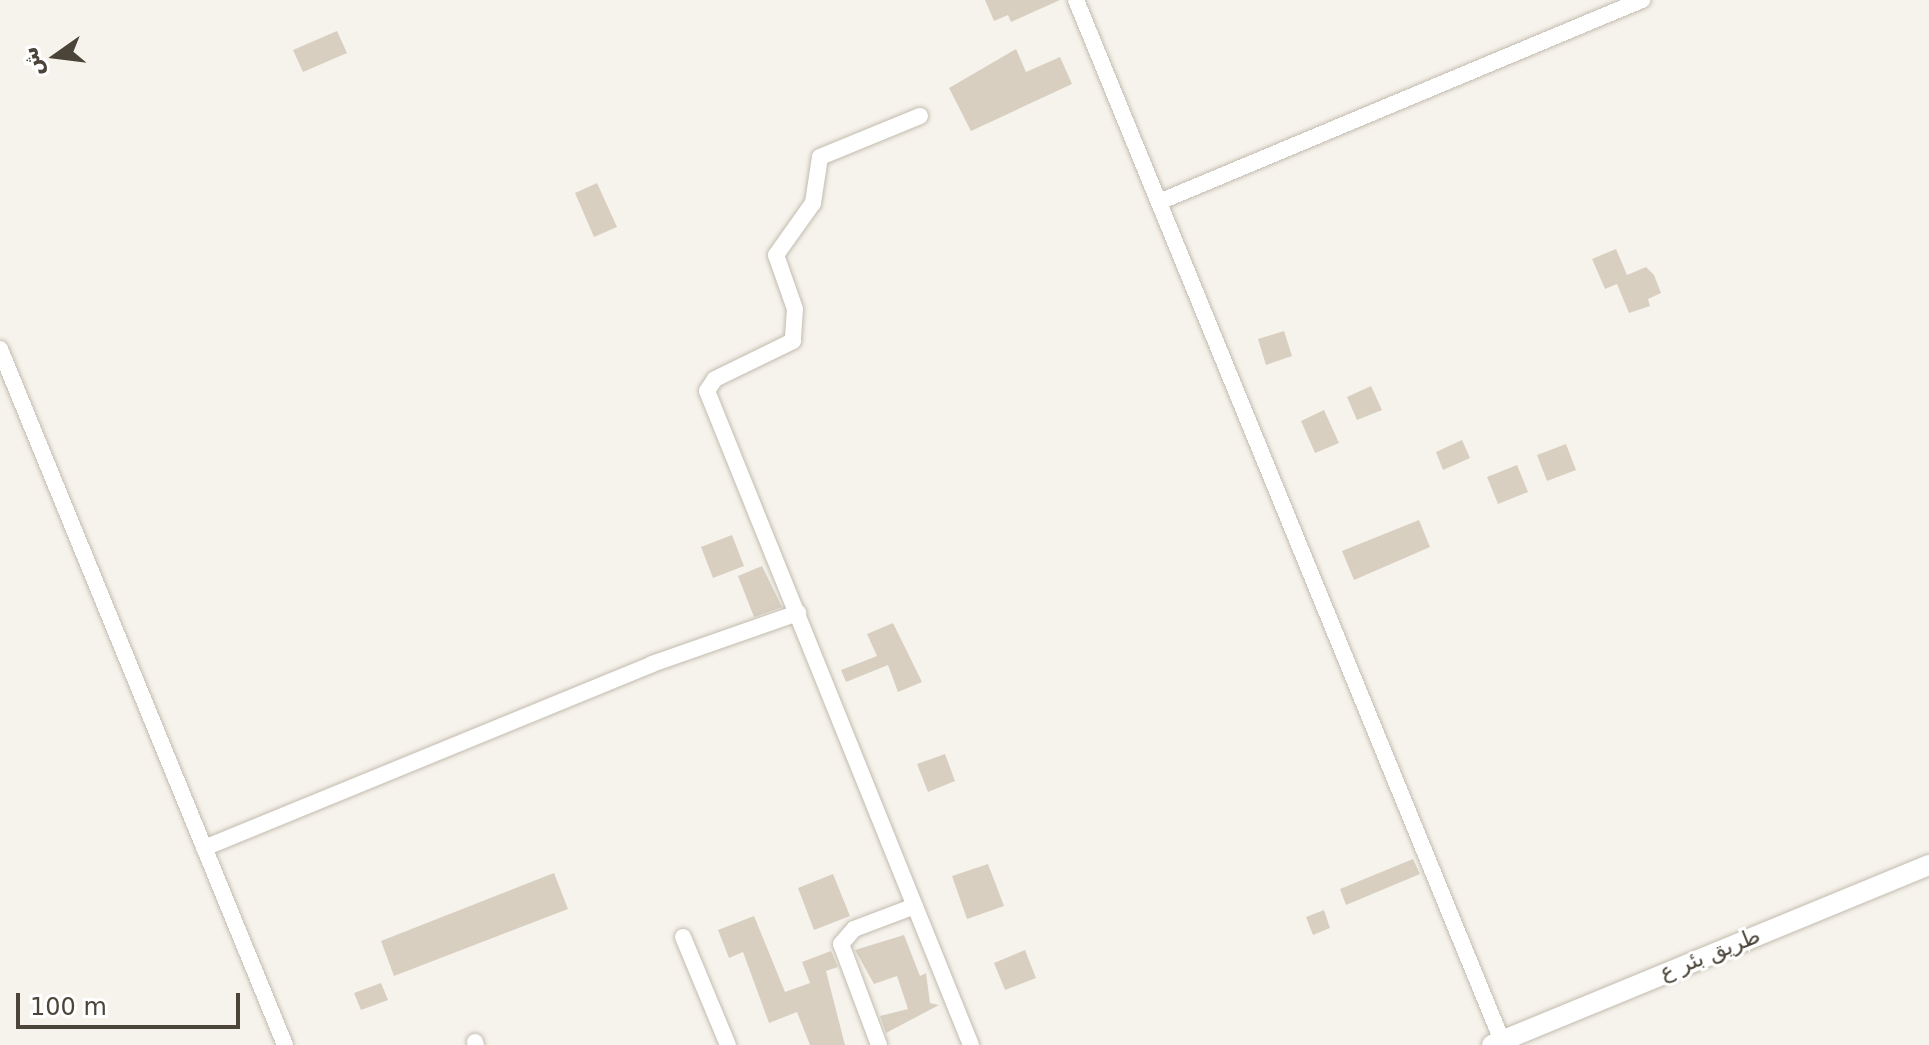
<!DOCTYPE html>
<html>
<head>
<meta charset="utf-8">
<style>
	body { margin:0 }
	#map { position:relative; width:1929px; height:1045px; overflow:hidden; background:#f6f3ec; font-family:"DejaVu Sans",Cairo,sans-serif }
	div>[style] { position:absolute }
	[style*='--x'] { left:calc(var(--x)*1px); top:calc(var(--y)*1px); width:calc(var(--w)*1px); rotate:calc(var(--a)*1deg) }
	.building>* { inset:0; background:#d8cfc1 }
	.roads { filter:drop-shadow(0 0 2px #c2bbae) drop-shadow(0 0 2px #c2bbae) }
	.minor>* { height:16px; margin:-8px; padding:0 8px; transform-origin:8px; border-radius:8px; background:#fff }
	.tertiary>* { height:20px; margin:-10px; padding:0 10px; transform-origin:10px; border-radius:10px; background:#fff }
	span { translate:-50% -50%; white-space:nowrap; text-align:center; line-height:1.15; -webkit-text-stroke:6px #fff; paint-order:stroke }
	.street-label { font-size:22px; color:#4b4439 }
	.north { position:absolute; left:16px; top:16px; width:80px; height:80px; -webkit-text-stroke:6px #fff; paint-order:stroke; rotate:256deg; font-size:22px; font-weight:700; line-height:32px; text-align:center; color:#4b4439 }
	.north::after { content:''; display:block; margin:auto; width:28px; height:36px; background:#4b4439; clip-path:polygon(50% 0,100% 100%,50% 72%,0 100%) }
	.scale { position:absolute; left:16px; top:993px; width:224px; height:36px; box-sizing:border-box; border:4px solid #4b4439; border-top:0; padding-left:10px; font-size:24px; line-height:28px; white-space:nowrap; color:#4b4439; -webkit-text-stroke:6px #fff; paint-order:stroke }
</style>
</head>
<body>
<div id="map">
	<div class="building">
		<i style="clip-path:polygon(985px 0,1060px 0,1011px 22px,1008px 15px,994px 21px)"></i>
		<i style="clip-path:polygon(337px 31px,347px 53px,303px 72px,293px 50px)"></i>
		<i style="clip-path:polygon(1016px 49px,1026px 72px,1060px 57px,1072px 84px,971px 131px,949px 88px)"></i>
		<i style="clip-path:polygon(597px 183px,617px 227px,594px 237px,575px 193px)"></i>
		<i style="clip-path:polygon(1616px 249px,1627px 275px,1646px 267px,1654px 275px,1661px 293px,1648px 299px,1650px 306px,1629px 313px,1617px 284px,1605px 289px,1592px 259px)"></i>
		<i style="clip-path:polygon(1284px 331px,1292px 356px,1266px 365px,1258px 339px)"></i>
		<i style="clip-path:polygon(1371px 386px,1382px 410px,1357px 420px,1347px 397px)"></i>
		<i style="clip-path:polygon(1324px 410px,1339px 443px,1315px 453px,1301px 421px)"></i>
		<i style="clip-path:polygon(1462px 440px,1470px 458px,1443px 470px,1436px 452px)"></i>
		<i style="clip-path:polygon(1566px 444px,1576px 470px,1547px 481px,1537px 455px)"></i>
		<i style="clip-path:polygon(1517px 465px,1528px 492px,1498px 504px,1487px 477px)"></i>
		<i style="clip-path:polygon(1419px 520px,1430px 547px,1354px 580px,1342px 551px)"></i>
		<i style="clip-path:polygon(732px 535px,744px 566px,713px 578px,701px 547px)"></i>
		<i style="clip-path:polygon(762px 566px,782px 607px,754px 617px,738px 576px)"></i>
		<i style="clip-path:polygon(893px 623px,922px 682px,898px 692px,888px 665px,846px 682px,841px 670px,877px 656px,867px 634px)"></i>
		<i style="clip-path:polygon(945px 754px,955px 781px,928px 792px,917px 764px)"></i>
		<i style="clip-path:polygon(1413px 859px,1420px 874px,1346px 905px,1340px 889px)"></i>
		<i style="clip-path:polygon(988px 864px,1004px 906px,967px 919px,952px 876px)"></i>
		<i style="clip-path:polygon(554px 873px,568px 909px,394px 976px,381px 941px)"></i>
		<i style="clip-path:polygon(833px 874px,850px 916px,814px 930px,798px 888px)"></i>
		<i style="clip-path:polygon(1324px 910px,1330px 928px,1313px 935px,1306px 917px)"></i>
		<i style="clip-path:polygon(754px 916px,785px 992px,810px 983px,802px 962px,831px 951px,838px 967px,826px 971px,845px 1045px,810px 1045px,797px 1012px,769px 1023px,743px 952px,729px 958px,718px 930px)"></i>
		<i style="clip-path:polygon(904px 935px,920px 976px,926px 973px,930px 1003px,939px 1005px,886px 1033px,880px 1016px,908px 1009px,897px 976px,874px 984px,855px 950px)"></i>
		<i style="clip-path:polygon(1025px 950px,1036px 978px,1005px 990px,994px 963px)"></i>
		<i style="clip-path:polygon(381px 983px,388px 1000px,361px 1010px,354px 993px)"></i>
	</div>
	<div class="roads">
		<div class="minor">
			<i style="--x:1076;--y:0;--w:1125;--a:67.74"></i>
			<i style="--x:920;--y:116;--w:108;--a:157.7"></i>
			<i style="--x:820;--y:157;--w:47;--a:98.7"></i>
			<i style="--x:813;--y:203;--w:64;--a:125.4"></i>
			<i style="--x:776;--y:255;--w:57;--a:70.6"></i>
			<i style="--x:795;--y:309;--w:32;--a:94"></i>
			<i style="--x:793;--y:341;--w:87;--a:154"></i>
			<i style="--x:715;--y:379;--w:14;--a:124"></i>
			<i style="--x:707;--y:391;--w:705;--a:68.02"></i>
			<i style="--x:1159;--y:202;--w:524;--a:-22.7"></i>
			<i style="--x:0;--y:349;--w:752;--a:67.73"></i>
			<i style="--x:204;--y:848;--w:484;--a:-22.3"></i>
			<i style="--x:652;--y:664;--w:155;--a:-19.3"></i>
			<i style="--x:683;--y:937;--w:117;--a:67.4"></i>
			<i style="--x:475;--y:1042;--w:3;--a:72"></i>
			<i style="--x:879;--y:1045;--w:108;--a:-110.6"></i>
			<i style="--x:841;--y:944;--w:20;--a:-49"></i>
			<i style="--x:854;--y:929;--w:65;--a:-20.7"></i>
		</div>
		<div class="tertiary">
			<i style="--x:1492;--y:1045;--w:473;--a:-22.4"></i>
		</div>
	</div>
	<div class="street-label">
		<span style="left:1710px;top:954px;rotate:-22deg">طريق بئر ع</span>
	</div>
	<div class="north">ش</div>
	<div class="scale">100 m</div>
</div>
</body>
</html>
